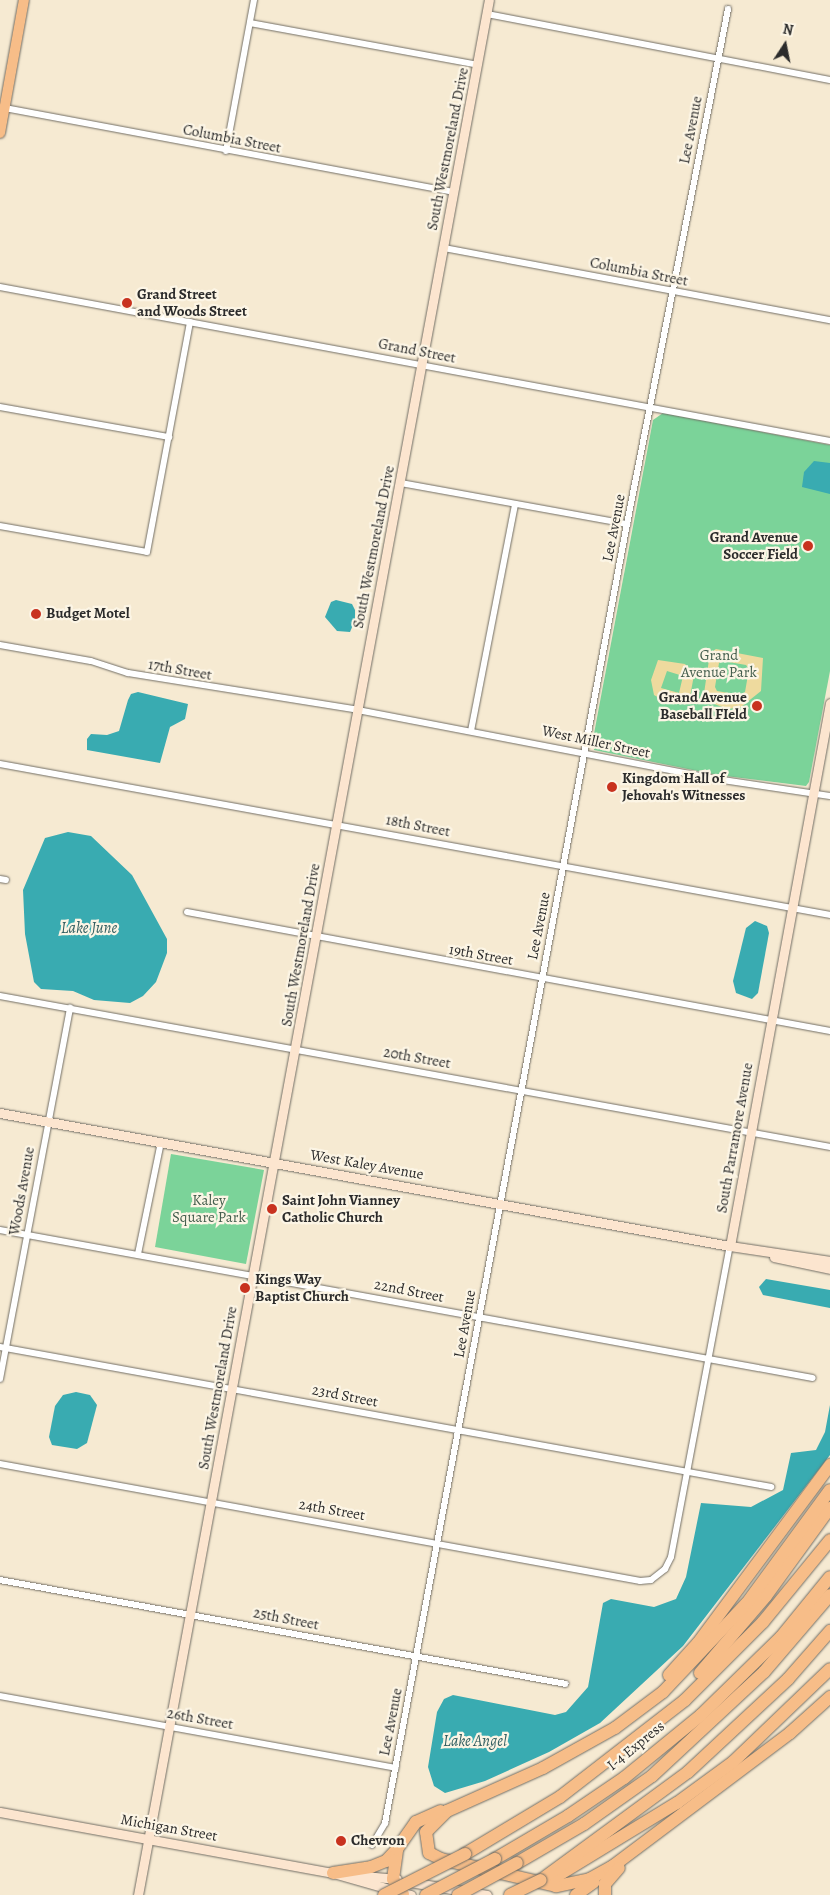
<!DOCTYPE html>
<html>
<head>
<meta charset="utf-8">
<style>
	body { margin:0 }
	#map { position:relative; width:830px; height:1895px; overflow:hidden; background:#f6ead2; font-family:Alegreya,serif }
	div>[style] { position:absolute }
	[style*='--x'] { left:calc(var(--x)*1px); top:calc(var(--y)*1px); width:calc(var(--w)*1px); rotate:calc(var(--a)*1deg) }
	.green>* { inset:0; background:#7bd399 }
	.sand>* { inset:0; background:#eeda9e }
	.water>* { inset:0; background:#39abb1 }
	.roads { filter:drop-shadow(0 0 1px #726e65) drop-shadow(0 0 1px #726e65) }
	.street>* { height:6px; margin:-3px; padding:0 3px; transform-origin:3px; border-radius:3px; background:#fff }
	.secondary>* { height:9px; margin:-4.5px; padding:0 4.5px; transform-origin:4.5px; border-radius:4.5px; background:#fce5cf }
	.primary>* { height:10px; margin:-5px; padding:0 5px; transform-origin:5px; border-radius:5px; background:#f7bd88 }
	.highway>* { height:12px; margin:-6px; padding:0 6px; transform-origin:6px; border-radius:6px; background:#f7bd88 }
	.bridges { filter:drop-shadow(0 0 1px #726e65) drop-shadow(0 0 1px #726e65) }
	.highway-bridge>* { height:12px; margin:-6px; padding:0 6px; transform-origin:6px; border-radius:6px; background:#f7bd88 }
	.dots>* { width:14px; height:14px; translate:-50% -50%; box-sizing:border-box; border:2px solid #fcf5e5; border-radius:50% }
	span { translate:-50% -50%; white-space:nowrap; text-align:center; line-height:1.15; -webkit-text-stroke:4.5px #fcf5e5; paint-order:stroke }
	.street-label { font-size:15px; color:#2b2b2b }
	.poi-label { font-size:15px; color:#2b2b2b; font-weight:700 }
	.left { translate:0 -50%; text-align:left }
	.right { translate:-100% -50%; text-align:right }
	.park-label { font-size:15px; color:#435d4c }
	.water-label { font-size:16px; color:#315e61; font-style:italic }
	.north { position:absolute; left:760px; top:20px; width:50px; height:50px; -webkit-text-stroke:4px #fcf5e5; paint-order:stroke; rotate:11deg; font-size:14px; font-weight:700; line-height:20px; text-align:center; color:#2b2b2b }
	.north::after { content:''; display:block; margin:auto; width:18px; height:22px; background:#2b2b2b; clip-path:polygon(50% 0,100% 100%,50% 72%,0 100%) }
</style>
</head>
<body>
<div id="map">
	<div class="green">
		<i style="clip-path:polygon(663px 413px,830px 445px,830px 671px,809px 782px,806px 786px,717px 775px,594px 750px,593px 739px,653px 420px)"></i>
		<i style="clip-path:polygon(171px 1154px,264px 1170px,246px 1264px,155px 1247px)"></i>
	</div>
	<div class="sand">
		<i style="clip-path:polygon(evenodd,716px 649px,763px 658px,761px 691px,741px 707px,728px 709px,703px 700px,710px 653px,716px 649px,723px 661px,746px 665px,749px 669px,745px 692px,740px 695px,717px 691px,715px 687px,719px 663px,723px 661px)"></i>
		<i style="clip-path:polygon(evenodd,658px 660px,685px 664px,694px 675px,689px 702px,666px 702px,654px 695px,651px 680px,658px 660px,667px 671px,683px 676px,679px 693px,661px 688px,667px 671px)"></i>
	</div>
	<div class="water">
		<i style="clip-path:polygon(814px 461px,830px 463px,830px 494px,802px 487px,804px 472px)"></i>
		<i style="clip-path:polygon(336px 600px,352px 604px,355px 610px,355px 620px,350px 632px,337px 631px,325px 617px,331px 602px)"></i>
		<i style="clip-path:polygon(138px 692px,188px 704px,185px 719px,170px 727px,160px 763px,87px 750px,87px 739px,91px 734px,107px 735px,119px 731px,128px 700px,131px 694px)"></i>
		<i style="clip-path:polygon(68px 832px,91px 836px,132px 875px,167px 939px,167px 953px,156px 982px,143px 996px,130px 1003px,94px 1000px,73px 991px,41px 989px,34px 982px,25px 934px,23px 890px,45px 838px)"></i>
		<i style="clip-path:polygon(755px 921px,767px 926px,769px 933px,758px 993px,752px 999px,736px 993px,733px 981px,746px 928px)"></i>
		<i style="clip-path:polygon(766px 1279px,830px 1290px,830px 1308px,763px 1295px,759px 1287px)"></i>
		<i style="clip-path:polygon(76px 1392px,90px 1395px,97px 1405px,87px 1443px,77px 1449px,52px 1445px,49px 1437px,55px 1406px,63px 1395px)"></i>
		<i style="clip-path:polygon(830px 1405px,830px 1455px,683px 1646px,600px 1723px,549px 1752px,485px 1781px,445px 1793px,434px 1786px,428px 1767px,437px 1712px,444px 1699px,453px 1695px,555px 1715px,566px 1712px,588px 1687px,603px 1603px,611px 1599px,654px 1607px,676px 1599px,686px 1577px,701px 1503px,751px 1507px,783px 1490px,791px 1453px,816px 1450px,825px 1432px)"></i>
	</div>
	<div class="roads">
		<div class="street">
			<i style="--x:487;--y:14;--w:349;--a:10.9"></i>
			<i style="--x:250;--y:23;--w:232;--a:10.4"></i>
			<i style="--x:5;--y:108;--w:457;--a:10.6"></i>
			<i style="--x:226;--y:151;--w:154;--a:-79.5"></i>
			<i style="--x:444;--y:248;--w:393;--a:10.6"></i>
			<i style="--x:0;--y:287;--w:844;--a:10.51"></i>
			<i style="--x:0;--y:407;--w:172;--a:10.1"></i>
			<i style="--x:401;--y:483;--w:230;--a:10.3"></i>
			<i style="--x:0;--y:526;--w:149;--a:10"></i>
			<i style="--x:147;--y:552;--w:234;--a:-79.4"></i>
			<i style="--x:0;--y:645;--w:92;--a:10"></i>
			<i style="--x:91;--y:661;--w:39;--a:18"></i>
			<i style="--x:128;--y:673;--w:233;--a:9.1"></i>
			<i style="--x:358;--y:710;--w:365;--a:10.9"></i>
			<i style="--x:716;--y:779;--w:115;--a:8.5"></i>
			<i style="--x:471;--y:731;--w:231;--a:-79"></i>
			<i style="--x:0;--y:764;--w:844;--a:10.31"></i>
			<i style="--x:0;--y:879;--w:6;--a:9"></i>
			<i style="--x:187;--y:912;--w:654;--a:10.49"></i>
			<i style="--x:0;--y:996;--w:844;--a:10.31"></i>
			<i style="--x:0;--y:1230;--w:826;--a:10.32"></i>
			<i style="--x:138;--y:1254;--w:114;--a:-78.4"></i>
			<i style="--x:0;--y:1347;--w:784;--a:10.29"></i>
			<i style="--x:0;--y:1379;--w:378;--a:-79.3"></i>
			<i style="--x:0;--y:1464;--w:651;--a:10.36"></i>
			<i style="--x:640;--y:1581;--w:11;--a:-5"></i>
			<i style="--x:651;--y:1580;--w:18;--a:-38"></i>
			<i style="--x:665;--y:1569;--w:13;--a:-63"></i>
			<i style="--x:671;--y:1557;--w:317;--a:-79.3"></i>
			<i style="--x:0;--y:1580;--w:575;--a:10.41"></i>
			<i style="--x:0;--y:1696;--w:402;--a:10.3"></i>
			<i style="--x:372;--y:1845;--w:26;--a:-59"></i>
			<i style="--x:385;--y:1823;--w:1321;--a:-79.45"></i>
			<i style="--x:627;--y:524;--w:525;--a:-78.9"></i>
		</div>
		<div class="secondary">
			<i style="--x:0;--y:1113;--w:742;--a:10.33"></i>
			<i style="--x:730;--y:1246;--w:101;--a:8.5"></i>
			<i style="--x:730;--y:1246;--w:552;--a:-79.57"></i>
			<i style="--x:774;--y:1257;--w:57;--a:12.1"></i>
			<i style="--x:0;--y:1812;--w:339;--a:10.4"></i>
			<i style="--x:333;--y:1873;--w:81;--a:15.8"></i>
			<i style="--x:353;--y:1875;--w:44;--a:5.2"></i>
			<i style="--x:410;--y:1882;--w:78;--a:9.6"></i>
			<i style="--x:138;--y:1895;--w:1927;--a:-79.51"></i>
		</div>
		<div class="primary">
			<i style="--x:0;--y:133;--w:135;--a:-79.8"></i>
		</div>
		<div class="highway">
			<i style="--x:700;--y:1673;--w:101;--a:-49.4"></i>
			<i style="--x:766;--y:1596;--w:109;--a:-54"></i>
			<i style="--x:669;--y:1675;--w:43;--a:-47.8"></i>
			<i style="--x:698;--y:1643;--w:222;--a:-53.4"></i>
			<i style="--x:465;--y:1854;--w:111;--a:-31"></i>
			<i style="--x:560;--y:1797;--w:158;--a:-37.8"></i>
			<i style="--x:685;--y:1700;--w:110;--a:-45"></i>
			<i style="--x:763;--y:1622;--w:106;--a:-50.7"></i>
			<i style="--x:495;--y:1859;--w:85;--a:-30.5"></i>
			<i style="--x:568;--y:1816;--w:68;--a:-34.2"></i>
			<i style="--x:624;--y:1778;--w:99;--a:-39.3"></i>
			<i style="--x:701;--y:1715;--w:112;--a:-44.3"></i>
			<i style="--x:781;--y:1637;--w:77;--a:-50.8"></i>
			<i style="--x:517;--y:1863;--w:78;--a:-30.2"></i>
			<i style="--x:584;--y:1824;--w:83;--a:-35.2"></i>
			<i style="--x:652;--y:1776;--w:153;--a:-42.9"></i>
			<i style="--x:764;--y:1672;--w:101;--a:-49.4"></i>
			<i style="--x:615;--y:1865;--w:29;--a:151"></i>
			<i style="--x:590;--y:1879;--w:35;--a:168"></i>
			<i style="--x:556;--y:1886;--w:118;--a:-166.8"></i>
			<i style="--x:441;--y:1859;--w:13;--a:-153"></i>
			<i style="--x:429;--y:1853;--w:21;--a:-98"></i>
			<i style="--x:426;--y:1832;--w:30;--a:-45"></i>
			<i style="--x:447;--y:1811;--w:105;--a:-24.1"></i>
			<i style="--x:543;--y:1768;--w:82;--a:-29.1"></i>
			<i style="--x:615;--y:1728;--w:60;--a:-36.9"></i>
			<i style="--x:663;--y:1692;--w:122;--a:-46.7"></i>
			<i style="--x:747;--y:1603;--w:140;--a:-53.7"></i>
			<i style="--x:609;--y:1869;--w:226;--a:-36.9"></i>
			<i style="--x:790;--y:1733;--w:54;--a:-42"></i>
			<i style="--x:333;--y:1873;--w:38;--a:-9"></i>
			<i style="--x:371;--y:1867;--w:16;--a:-22"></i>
			<i style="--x:386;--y:1861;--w:16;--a:-47"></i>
			<i style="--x:554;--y:1878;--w:144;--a:-31.4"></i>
			<i style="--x:677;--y:1803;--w:69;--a:-36.2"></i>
			<i style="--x:733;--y:1762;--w:134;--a:-43.8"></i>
			<i style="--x:541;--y:1880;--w:182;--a:-36.3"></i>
			<i style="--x:688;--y:1772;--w:137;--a:-42.9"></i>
			<i style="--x:788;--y:1679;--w:64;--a:-48.8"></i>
			<i style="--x:403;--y:1894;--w:18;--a:-124"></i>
			<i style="--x:393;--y:1879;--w:30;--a:-82"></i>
			<i style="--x:397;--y:1849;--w:33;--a:-55"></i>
			<i style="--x:416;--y:1822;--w:27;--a:-24"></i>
			<i style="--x:576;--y:1895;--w:22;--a:-36"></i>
			<i style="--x:605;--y:1895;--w:11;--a:-90"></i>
			<i style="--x:605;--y:1884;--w:21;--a:-49"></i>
		</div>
	</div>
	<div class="bridges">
		<div class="highway-bridge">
			<i style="--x:384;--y:1895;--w:91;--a:-26.8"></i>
			<i style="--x:426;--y:1895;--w:78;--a:-27.6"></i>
			<i style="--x:458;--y:1895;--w:67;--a:-28.5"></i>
			<i style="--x:510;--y:1895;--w:34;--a:-26"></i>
		</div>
	</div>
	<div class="dots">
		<i style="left:127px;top:303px;background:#c8321e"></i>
		<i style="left:808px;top:546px;background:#c8321e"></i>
		<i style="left:36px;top:614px;background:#c8321e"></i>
		<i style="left:757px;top:706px;background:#c8321e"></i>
		<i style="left:612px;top:787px;background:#c8321e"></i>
		<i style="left:272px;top:1209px;background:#c8321e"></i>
		<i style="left:245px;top:1288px;background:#c8321e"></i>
		<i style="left:341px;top:1841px;background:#c8321e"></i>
	</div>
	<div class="street-label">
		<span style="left:691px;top:130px;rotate:-79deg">Lee Avenue</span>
		<span style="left:232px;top:139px;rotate:11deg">Columbia Street</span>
		<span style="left:448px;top:149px;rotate:-79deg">South Westmoreland Drive</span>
		<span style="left:639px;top:272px;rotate:11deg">Columbia Street</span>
		<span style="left:417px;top:351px;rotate:11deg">Grand Street</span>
		<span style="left:614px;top:528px;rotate:-79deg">Lee Avenue</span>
		<span style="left:374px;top:547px;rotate:-79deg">South Westmoreland Drive</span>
		<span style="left:180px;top:670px;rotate:10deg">17th Street</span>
		<span style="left:596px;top:742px;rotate:12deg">West Miller Street</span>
		<span style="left:418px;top:826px;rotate:11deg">18th Street</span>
		<span style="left:539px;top:926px;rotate:-79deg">Lee Avenue</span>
		<span style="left:301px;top:945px;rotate:-80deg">South Westmoreland Drive</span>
		<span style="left:481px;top:955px;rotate:10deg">19th Street</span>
		<span style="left:417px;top:1058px;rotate:10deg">20th Street</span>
		<span style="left:735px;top:1138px;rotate:-80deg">South Parramore Avenue</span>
		<span style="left:367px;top:1165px;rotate:10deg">West Kaley Avenue</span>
		<span style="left:22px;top:1191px;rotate:-80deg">Woods Avenue</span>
		<span style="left:409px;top:1291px;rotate:11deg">22nd Street</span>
		<span style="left:465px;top:1324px;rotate:-80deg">Lee Avenue</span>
		<span style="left:218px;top:1388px;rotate:-80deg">South Westmoreland Drive</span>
		<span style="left:345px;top:1396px;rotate:11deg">23rd Street</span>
		<span style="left:332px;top:1510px;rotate:10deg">24th Street</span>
		<span style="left:286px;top:1619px;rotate:11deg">25th Street</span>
		<span style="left:200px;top:1719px;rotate:10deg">26th Street</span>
		<span style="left:391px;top:1722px;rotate:-79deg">Lee Avenue</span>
		<span style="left:636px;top:1746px;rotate:-39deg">I-4 Express</span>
		<span style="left:169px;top:1828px;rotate:10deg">Michigan Street</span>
	</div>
	<div class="poi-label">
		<span class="left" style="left:137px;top:303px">Grand Street<br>and Woods Street</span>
		<span class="right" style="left:798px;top:546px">Grand Avenue<br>Soccer Field</span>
		<span class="left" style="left:46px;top:614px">Budget Motel</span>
		<span class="right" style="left:747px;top:706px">Grand Avenue<br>Baseball FIeld</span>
		<span class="left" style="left:622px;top:787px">Kingdom Hall of<br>Jehovah's Witnesses</span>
		<span class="left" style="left:282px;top:1209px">Saint John Vianney<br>Catholic Church</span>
		<span class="left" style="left:255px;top:1288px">Kings Way<br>Baptist Church</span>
		<span class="left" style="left:351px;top:1841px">Chevron</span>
	</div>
	<div class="park-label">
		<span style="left:719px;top:664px">Grand<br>Avenue Park</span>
		<span style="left:209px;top:1209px">Kaley<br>Square Park</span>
	</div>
	<div class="water-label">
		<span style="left:89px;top:928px">Lake June</span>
		<span style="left:475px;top:1741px">Lake Angel</span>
	</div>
	<div class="north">N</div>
</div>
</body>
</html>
